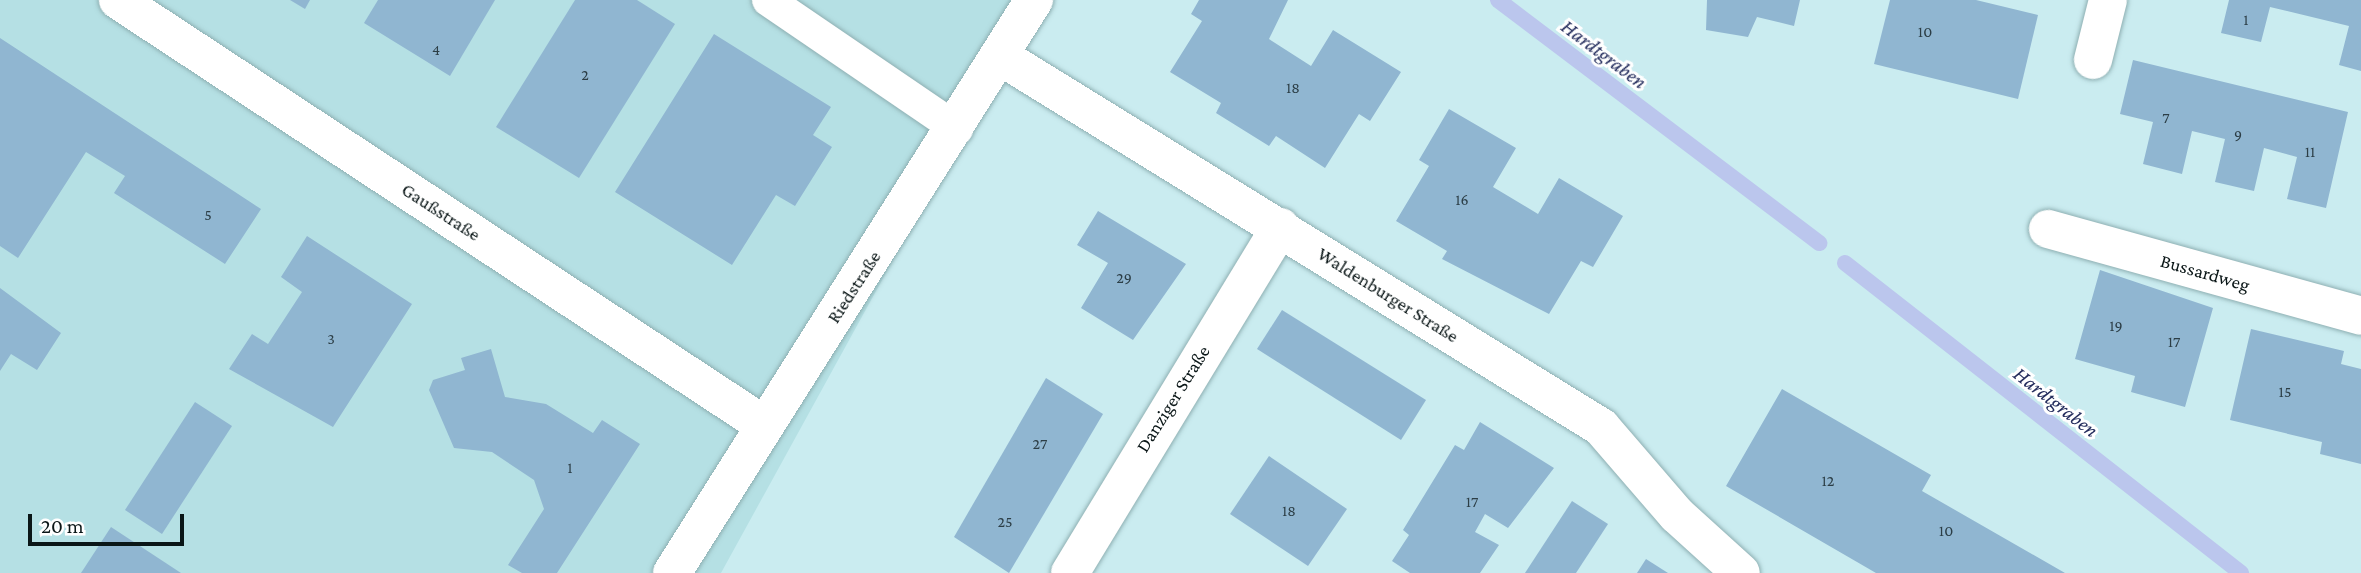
<!DOCTYPE html>
<html>
<head>
<meta charset="utf-8">
<style>
	body { margin:0 }
	#map { position:relative; width:2361px; height:573px; overflow:hidden; background:#caecf0; font-family:"Crimson Pro",serif }
	div>[style] { position:absolute }
	[style*='--x'] { left:calc(var(--x)*1px); top:calc(var(--y)*1px); width:calc(var(--w)*1px); rotate:calc(var(--a)*1deg) }
	.built>* { inset:0; background:#b5e0e4 }
	.stream>* { height:16px; margin:-8px; padding:0 8px; transform-origin:8px; border-radius:8px; background:#bbc6ed }
	.building>* { inset:0; background:#90b6d1 }
	.roads { filter:drop-shadow(0 0 2px #8eafb2) drop-shadow(0 0 2px #8eafb2) }
	.service>* { height:32px; margin:-16px; padding:0 16px; transform-origin:16px; border-radius:16px; background:#fff }
	.minor>* { height:38px; margin:-19px; padding:0 19px; transform-origin:19px; border-radius:19px; background:#fff }
	span { translate:-50% -50%; white-space:nowrap; text-align:center; line-height:1.15; -webkit-text-stroke:6px #fff; paint-order:stroke }
	.number-label { font-size:16px; color:#2c3e46 }
	.number-label span { -webkit-text-stroke-width:0 }
	.street-label { font-size:19px; color:#0a1617 }
	.water-label { font-size:21px; color:#242d5d; font-style:italic }
	.scale { position:absolute; left:28px; top:514px; width:156px; height:32px; box-sizing:border-box; border:4px solid #0a1617; border-top:0; padding-left:9px; font-size:21px; line-height:24px; white-space:nowrap; color:#0a1617; -webkit-text-stroke:5px #fff; paint-order:stroke }
</style>
</head>
<body>
<div id="map">
	<div class="built">
		<i style="clip-path:polygon(0 0,1043px 0,958px 142px,721px 573px,0 573px)"></i>
	</div>
	<div class="stream">
		<i style="--x:1498;--y:0;--w:403;--a:37.1"></i>
		<i style="--x:1845;--y:263;--w:503;--a:38.05"></i>
	</div>
	<div class="building">
		<i style="clip-path:polygon(290px 0,310px 0,305px 9px)"></i>
		<i style="clip-path:polygon(378px 0,495px 0,450px 76px,364px 23px)"></i>
		<i style="clip-path:polygon(575px 0,637px 0,675px 24px,579px 178px,496px 127px)"></i>
		<i style="clip-path:polygon(1199px 0,1288px 0,1269px 39px,1311px 66px,1333px 30px,1401px 72px,1370px 121px,1359px 114px,1325px 168px,1276px 136px,1269px 146px,1216px 113px,1221px 103px,1170px 72px,1202px 21px,1191px 14px)"></i>
		<i style="clip-path:polygon(1707px 0,1800px 0,1794px 26px,1757px 17px,1748px 37px,1706px 30px)"></i>
		<i style="clip-path:polygon(1890px 0,1976px 0,2038px 15px,2018px 99px,1874px 64px)"></i>
		<i style="clip-path:polygon(2229px 0,2361px 0,2361px 71px,2339px 65px,2349px 26px,2270px 7px,2261px 42px,2221px 33px)"></i>
		<i style="clip-path:polygon(714px 34px,831px 107px,813px 135px,832px 147px,795px 206px,776px 195px,732px 265px,615px 192px)"></i>
		<i style="clip-path:polygon(0 38px,261px 209px,225px 264px,114px 193px,125px 176px,86px 152px,18px 258px,0 246px)"></i>
		<i style="clip-path:polygon(2133px 60px,2348px 112px,2326px 208px,2287px 199px,2297px 157px,2264px 148px,2254px 191px,2215px 182px,2225px 139px,2192px 131px,2182px 174px,2143px 164px,2153px 122px,2120px 114px)"></i>
		<i style="clip-path:polygon(1449px 109px,1516px 148px,1493px 187px,1538px 214px,1559px 178px,1623px 216px,1593px 267px,1581px 261px,1549px 314px,1442px 259px,1447px 251px,1396px 221px,1429px 166px,1419px 160px)"></i>
		<i style="clip-path:polygon(1098px 211px,1186px 264px,1133px 340px,1081px 308px,1108px 263px,1077px 245px)"></i>
		<i style="clip-path:polygon(307px 236px,412px 304px,333px 427px,229px 369px,252px 334px,268px 344px,302px 292px,281px 277px)"></i>
		<i style="clip-path:polygon(2100px 270px,2213px 308px,2185px 407px,2131px 392px,2135px 376px,2075px 359px)"></i>
		<i style="clip-path:polygon(0 288px,61px 333px,37px 370px,11px 354px,0 371px)"></i>
		<i style="clip-path:polygon(1282px 310px,1426px 400px,1401px 440px,1257px 349px)"></i>
		<i style="clip-path:polygon(2251px 329px,2344px 351px,2341px 364px,2361px 369px,2361px 464px,2320px 454px,2322px 442px,2230px 420px)"></i>
		<i style="clip-path:polygon(491px 349px,505px 397px,546px 404px,593px 433px,602px 420px,640px 444px,557px 573px,522px 573px,508px 565px,544px 509px,534px 480px,492px 452px,454px 448px,429px 390px,433px 380px,465px 370px,461px 358px)"></i>
		<i style="clip-path:polygon(1046px 378px,1103px 414px,1009px 573px,954px 537px)"></i>
		<i style="clip-path:polygon(1782px 389px,1931px 475px,1922px 491px,2065px 573px,1876px 573px,1726px 486px)"></i>
		<i style="clip-path:polygon(195px 402px,232px 426px,162px 534px,125px 510px)"></i>
		<i style="clip-path:polygon(1480px 422px,1554px 468px,1508px 528px,1485px 514px,1475px 532px,1499px 545px,1480px 573px,1410px 573px,1392px 561px,1409px 535px,1403px 530px,1455px 445px,1464px 450px)"></i>
		<i style="clip-path:polygon(1269px 456px,1347px 509px,1308px 566px,1230px 514px)"></i>
		<i style="clip-path:polygon(1572px 501px,1608px 524px,1576px 573px,1525px 573px)"></i>
		<i style="clip-path:polygon(111px 527px,181px 573px,81px 573px)"></i>
		<i style="clip-path:polygon(1646px 559px,1668px 573px,1637px 573px)"></i>
	</div>
	<div class="roads">
		<div class="service">
			<i style="--x:768;--y:0;--w:229;--a:34.3"></i>
		</div>
		<div class="minor">
			<i style="--x:118;--y:0;--w:773;--a:33.34"></i>
			<i style="--x:1003;--y:58;--w:703;--a:31.68"></i>
			<i style="--x:1601;--y:427;--w:116;--a:49.2"></i>
			<i style="--x:1677;--y:515;--w:86;--a:42.2"></i>
			<i style="--x:2093;--y:60;--w:62;--a:-76"></i>
			<i style="--x:2048;--y:229;--w:325;--a:15.5"></i>
			<i style="--x:672;--y:573;--w:678;--a:-57.72"></i>
			<i style="--x:1070;--y:573;--w:405;--a:-58.7"></i>
		</div>
	</div>
	<div class="number-label">
		<span style="left:2246px;top:20px">1</span>
		<span style="left:1925px;top:32px">10</span>
		<span style="left:436px;top:50px">4</span>
		<span style="left:585px;top:75px">2</span>
		<span style="left:1293px;top:88px">18</span>
		<span style="left:2166px;top:118px">7</span>
		<span style="left:2238px;top:135px">9</span>
		<span style="left:2310px;top:152px">11</span>
		<span style="left:1462px;top:200px">16</span>
		<span style="left:208px;top:215px">5</span>
		<span style="left:1124px;top:278px">29</span>
		<span style="left:2116px;top:326px">19</span>
		<span style="left:331px;top:339px">3</span>
		<span style="left:2174px;top:342px">17</span>
		<span style="left:2285px;top:392px">15</span>
		<span style="left:1040px;top:444px">27</span>
		<span style="left:570px;top:468px">1</span>
		<span style="left:1828px;top:481px">12</span>
		<span style="left:1472px;top:502px">17</span>
		<span style="left:1289px;top:511px">18</span>
		<span style="left:1005px;top:522px">25</span>
		<span style="left:1946px;top:531px">10</span>
	</div>
	<div class="street-label">
		<span style="left:441px;top:212px;rotate:33deg">Gaußstraße</span>
		<span style="left:2205px;top:273px;rotate:16deg">Bussardweg</span>
		<span style="left:854px;top:287px;rotate:-57deg">Riedstraße</span>
		<span style="left:1388px;top:295px;rotate:32deg">Waldenburger Straße</span>
		<span style="left:1173px;top:399px;rotate:-58deg">Danziger Straße</span>
	</div>
	<div class="water-label">
		<span style="left:1604px;top:54px;rotate:37deg">Hardtgraben</span>
		<span style="left:2056px;top:402px;rotate:38deg">Hardtgraben</span>
	</div>
	<div class="scale">20 m</div>
</div>
</body>
</html>
